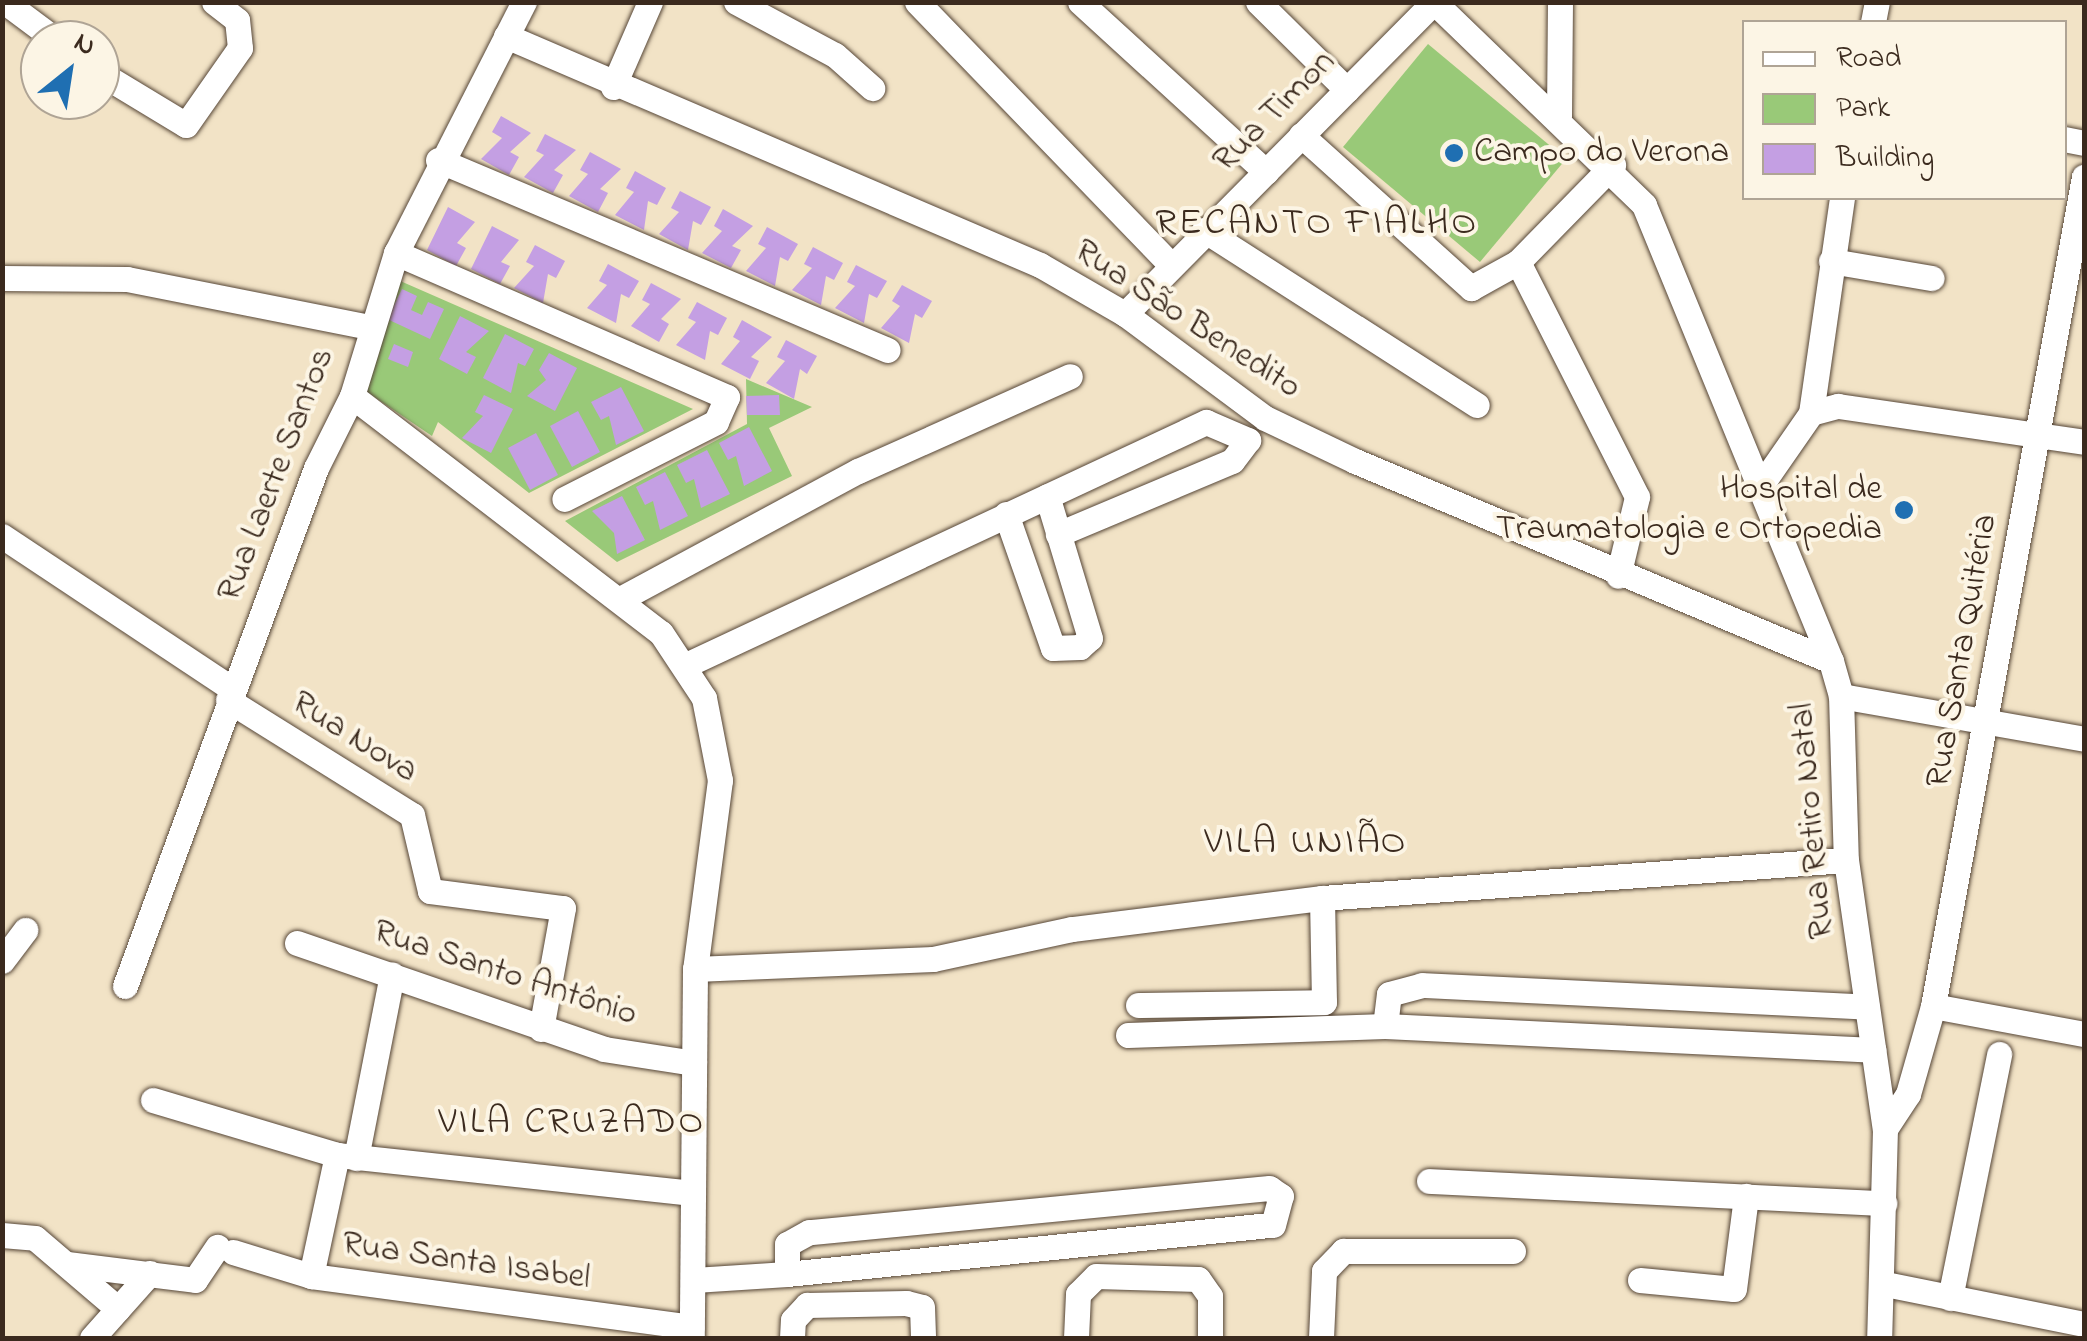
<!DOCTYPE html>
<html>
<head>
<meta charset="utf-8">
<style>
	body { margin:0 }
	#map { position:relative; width:2087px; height:1341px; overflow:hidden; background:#f2e3c6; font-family:"Indie Flower",sans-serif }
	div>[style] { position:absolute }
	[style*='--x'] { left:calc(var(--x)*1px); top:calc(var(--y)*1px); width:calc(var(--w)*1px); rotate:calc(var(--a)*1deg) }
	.green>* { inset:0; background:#99c978 }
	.building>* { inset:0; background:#c49fe3 }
	.roads { filter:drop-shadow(0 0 2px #564637) drop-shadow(0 0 2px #564637) }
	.minor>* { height:25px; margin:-12.5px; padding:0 12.5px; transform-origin:12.5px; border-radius:12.5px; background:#fff }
	.dots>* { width:28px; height:28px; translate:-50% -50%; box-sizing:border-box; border:5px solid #fcf5e5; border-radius:50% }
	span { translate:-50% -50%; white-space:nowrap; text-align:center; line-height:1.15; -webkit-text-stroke:8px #fcf5e5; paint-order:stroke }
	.street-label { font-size:35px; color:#3b2a1e }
	.poi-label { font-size:35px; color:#3b2a1e }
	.left { translate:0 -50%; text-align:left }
	.right { translate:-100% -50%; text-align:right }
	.neighbourhood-label { font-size:38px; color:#3b2a1e; letter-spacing:2.5px }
	.frame { position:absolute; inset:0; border:5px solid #3b2a1e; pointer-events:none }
	.legend { position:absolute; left:1742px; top:20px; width:325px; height:180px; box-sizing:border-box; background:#fcf5e5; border:2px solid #afa495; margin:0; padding:12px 18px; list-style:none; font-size:30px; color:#3b2a1e }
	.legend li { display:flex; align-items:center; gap:20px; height:50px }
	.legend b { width:50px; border:2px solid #afa495 }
	.north { position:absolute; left:20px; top:20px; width:100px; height:100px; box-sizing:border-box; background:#fcf5e5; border:2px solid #afa495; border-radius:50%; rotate:30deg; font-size:28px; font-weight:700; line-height:40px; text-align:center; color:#3b2a1e }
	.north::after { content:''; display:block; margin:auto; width:35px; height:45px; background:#1f6fb2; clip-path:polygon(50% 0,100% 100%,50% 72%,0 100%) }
</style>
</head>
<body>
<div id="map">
	<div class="green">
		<i style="clip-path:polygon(1428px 44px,1566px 159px,1480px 262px,1343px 147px)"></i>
		<i style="clip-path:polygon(398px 280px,693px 409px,529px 493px,438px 422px,432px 436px,364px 390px)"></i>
		<i style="clip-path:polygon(746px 379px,812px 407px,769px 428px,792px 476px,617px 562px,565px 521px,747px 424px)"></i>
	</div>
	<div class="building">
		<i style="clip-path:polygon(501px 116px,531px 133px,510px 152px,519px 157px,509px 175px,481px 159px,502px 138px,492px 132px)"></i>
		<i style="clip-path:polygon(545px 134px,576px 150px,554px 170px,563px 175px,553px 193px,524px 177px,544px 155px,536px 151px)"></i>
		<i style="clip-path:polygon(590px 152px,621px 169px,600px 189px,608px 193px,598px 212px,569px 196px,588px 174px,580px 170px)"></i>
		<i style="clip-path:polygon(635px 171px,666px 188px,657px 205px,648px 201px,644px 230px,615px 215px,634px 192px,626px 188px)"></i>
		<i style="clip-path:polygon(680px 191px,711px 207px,701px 225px,693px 221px,688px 250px,659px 234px,679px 212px,671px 208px)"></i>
		<i style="clip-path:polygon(448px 207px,475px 222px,457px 243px,466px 248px,456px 266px,427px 250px)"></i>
		<i style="clip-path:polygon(723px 209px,753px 226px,732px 246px,741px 250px,731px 268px,702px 253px,722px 231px,714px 226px)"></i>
		<i style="clip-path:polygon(492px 226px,519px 240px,501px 262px,510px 266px,500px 284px,471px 269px)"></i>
		<i style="clip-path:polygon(767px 227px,798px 244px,788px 261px,780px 257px,775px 286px,746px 271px,766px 248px,758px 244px)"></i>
		<i style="clip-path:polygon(535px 245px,565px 261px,556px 278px,548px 274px,543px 303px,514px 288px,534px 266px,526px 262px)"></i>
		<i style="clip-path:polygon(813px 247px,843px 263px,834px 280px,826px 276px,821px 305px,792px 290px,812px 268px,804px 264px)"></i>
		<i style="clip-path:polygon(608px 264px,639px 281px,629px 298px,621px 294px,616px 323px,587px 308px,607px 285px,599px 281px)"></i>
		<i style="clip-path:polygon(856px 265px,887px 281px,877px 298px,869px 294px,864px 323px,835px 308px,855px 286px,847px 282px)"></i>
		<i style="clip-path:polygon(651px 283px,681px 299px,661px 319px,669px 324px,659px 342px,631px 326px,650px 304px,642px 300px)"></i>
		<i style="clip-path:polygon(902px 285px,932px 301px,922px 318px,915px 314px,909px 343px,881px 328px,900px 306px,892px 301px)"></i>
		<i style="clip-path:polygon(402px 289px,417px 296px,411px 310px,422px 315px,428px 302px,444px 309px,430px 339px,387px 319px)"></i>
		<i style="clip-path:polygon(697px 302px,727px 318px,718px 335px,710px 331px,705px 360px,676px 345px,696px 322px,688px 318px)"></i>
		<i style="clip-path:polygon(460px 316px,489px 331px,466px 352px,476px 357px,467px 374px,439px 359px)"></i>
		<i style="clip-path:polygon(742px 320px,772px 337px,751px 357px,759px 361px,750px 379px,721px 364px,740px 341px,733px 337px)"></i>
		<i style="clip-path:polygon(505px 334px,534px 349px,525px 366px,518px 363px,511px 393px,483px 378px)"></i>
		<i style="clip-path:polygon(786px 340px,817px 356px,807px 374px,800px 369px,794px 399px,766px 383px,785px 361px,777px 357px)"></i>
		<i style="clip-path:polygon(394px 344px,413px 352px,408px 367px,388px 359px)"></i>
		<i style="clip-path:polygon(549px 353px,577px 368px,555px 411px,527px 396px,546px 380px,539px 370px)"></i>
		<i style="clip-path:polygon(621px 387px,644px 431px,616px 445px,609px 416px,601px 420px,591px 402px)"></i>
		<i style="clip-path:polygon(484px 395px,513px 409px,491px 453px,462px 438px,483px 416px,475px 412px)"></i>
		<i style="clip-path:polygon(779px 395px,780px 415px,747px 415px,746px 396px)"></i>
		<i style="clip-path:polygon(578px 411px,600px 452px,572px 467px,550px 426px)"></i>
		<i style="clip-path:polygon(749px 427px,772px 471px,744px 486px,736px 456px,728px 460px,719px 443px)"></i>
		<i style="clip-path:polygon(536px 433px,558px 475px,530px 490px,508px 448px)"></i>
		<i style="clip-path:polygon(707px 450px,730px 494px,701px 508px,694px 479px,686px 483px,677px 465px)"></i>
		<i style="clip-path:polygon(665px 472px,688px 516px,660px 530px,653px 501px,645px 505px,636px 487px)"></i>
		<i style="clip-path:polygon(622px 496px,645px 540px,617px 554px,614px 533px,592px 511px)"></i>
	</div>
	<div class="roads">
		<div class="minor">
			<i style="--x:5;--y:2;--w:64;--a:36.7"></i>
			<i style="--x:736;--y:2;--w:112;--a:28.2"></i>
			<i style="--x:835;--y:55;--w:50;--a:41.7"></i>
			<i style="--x:917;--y:2;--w:364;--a:46"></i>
			<i style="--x:1080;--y:2;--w:252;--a:42.4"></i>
			<i style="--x:1258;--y:2;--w:125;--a:44.7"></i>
			<i style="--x:1434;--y:2;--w:292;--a:44"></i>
			<i style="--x:1644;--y:205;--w:493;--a:67.7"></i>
			<i style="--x:1831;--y:661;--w:36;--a:74"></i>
			<i style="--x:1841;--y:696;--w:164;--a:88.3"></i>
			<i style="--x:1846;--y:860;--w:272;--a:81.8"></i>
			<i style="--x:1885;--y:1129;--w:209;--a:91.6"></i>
			<i style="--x:1873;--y:22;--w:20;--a:-79"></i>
			<i style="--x:506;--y:36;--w:581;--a:23.21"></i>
			<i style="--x:1040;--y:265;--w:98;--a:30"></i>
			<i style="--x:1125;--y:314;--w:174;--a:36.6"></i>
			<i style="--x:1265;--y:418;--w:100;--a:25.5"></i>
			<i style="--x:1355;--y:461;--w:516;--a:22.79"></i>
			<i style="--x:100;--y:73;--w:100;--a:31.2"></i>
			<i style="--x:186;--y:125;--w:94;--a:-55"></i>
			<i style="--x:240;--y:48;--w:28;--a:-96"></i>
			<i style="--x:237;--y:20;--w:29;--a:-142"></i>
			<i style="--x:613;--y:87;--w:93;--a:-66.5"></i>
			<i style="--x:1559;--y:116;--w:114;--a:-89.5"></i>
			<i style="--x:1301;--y:135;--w:229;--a:42"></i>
			<i style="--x:1471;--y:288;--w:54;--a:-29"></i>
			<i style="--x:1518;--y:262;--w:136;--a:-45.6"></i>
			<i style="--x:2064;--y:139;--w:20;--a:11"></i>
			<i style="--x:438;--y:160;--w:488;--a:22.9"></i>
			<i style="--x:1204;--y:230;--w:324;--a:32.7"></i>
			<i style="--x:396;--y:253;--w:361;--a:23.5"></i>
			<i style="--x:727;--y:397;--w:27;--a:114"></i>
			<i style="--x:716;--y:422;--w:170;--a:153.1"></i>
			<i style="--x:1831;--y:261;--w:102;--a:9.6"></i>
			<i style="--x:1518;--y:262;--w:263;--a:63.1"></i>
			<i style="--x:1637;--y:497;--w:81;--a:103.5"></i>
			<i style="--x:2;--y:278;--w:125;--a:0.5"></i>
			<i style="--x:127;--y:279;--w:247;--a:11.2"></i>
			<i style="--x:1125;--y:314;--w:439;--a:-45.3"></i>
			<i style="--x:352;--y:396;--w:389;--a:37.5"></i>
			<i style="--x:661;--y:633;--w:78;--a:56.5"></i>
			<i style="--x:704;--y:698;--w:84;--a:79"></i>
			<i style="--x:720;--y:780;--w:191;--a:97.5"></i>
			<i style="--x:695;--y:969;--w:369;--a:90.5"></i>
			<i style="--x:1811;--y:413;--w:217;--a:-81.8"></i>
			<i style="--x:1764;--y:481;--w:83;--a:-55.3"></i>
			<i style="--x:1811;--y:413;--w:28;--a:-15"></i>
			<i style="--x:1838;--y:406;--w:249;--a:8.3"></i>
			<i style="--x:1006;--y:514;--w:142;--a:70.7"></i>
			<i style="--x:1053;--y:648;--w:27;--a:-2"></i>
			<i style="--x:1080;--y:647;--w:13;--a:-42"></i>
			<i style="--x:1090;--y:638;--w:148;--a:-106.8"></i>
			<i style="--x:2;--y:536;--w:276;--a:33.6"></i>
			<i style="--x:620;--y:599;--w:270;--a:-28.3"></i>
			<i style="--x:858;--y:471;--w:232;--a:-24.1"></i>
			<i style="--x:688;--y:664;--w:572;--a:-25.04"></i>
			<i style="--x:1206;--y:422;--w:46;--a:23.2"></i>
			<i style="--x:1248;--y:440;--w:26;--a:127"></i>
			<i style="--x:1232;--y:461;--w:189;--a:157.2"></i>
			<i style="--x:1841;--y:696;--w:247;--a:10"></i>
			<i style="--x:228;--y:700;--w:217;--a:32"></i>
			<i style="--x:412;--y:815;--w:78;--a:76.7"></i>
			<i style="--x:430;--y:891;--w:134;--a:7.3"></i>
			<i style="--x:563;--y:908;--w:123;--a:100.3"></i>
			<i style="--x:297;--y:943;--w:325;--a:19"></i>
			<i style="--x:604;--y:1049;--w:91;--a:8.8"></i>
			<i style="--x:2;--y:961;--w:39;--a:-53"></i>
			<i style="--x:695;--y:969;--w:238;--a:-2.4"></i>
			<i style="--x:933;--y:959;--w:142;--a:-12.2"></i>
			<i style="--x:1072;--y:929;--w:252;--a:-7.1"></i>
			<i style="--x:1322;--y:898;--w:525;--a:-4.15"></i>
			<i style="--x:125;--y:986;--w:552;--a:-69.76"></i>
			<i style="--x:316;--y:468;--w:80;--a:-63.4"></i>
			<i style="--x:352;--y:396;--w:150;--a:-72.9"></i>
			<i style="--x:396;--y:253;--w:282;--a:-63"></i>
			<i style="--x:1138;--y:1005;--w:186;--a:-0.9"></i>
			<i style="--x:1324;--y:1002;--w:104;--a:-91.1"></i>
			<i style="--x:1933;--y:1006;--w:154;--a:10.5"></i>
			<i style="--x:1385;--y:1026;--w:32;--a:-83"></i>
			<i style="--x:1389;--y:994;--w:34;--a:-15"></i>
			<i style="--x:1422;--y:985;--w:445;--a:2.8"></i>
			<i style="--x:1128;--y:1035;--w:257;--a:-2"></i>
			<i style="--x:1385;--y:1026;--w:489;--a:2.8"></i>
			<i style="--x:153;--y:1100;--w:192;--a:16.6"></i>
			<i style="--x:337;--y:1155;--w:357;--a:6.1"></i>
			<i style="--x:1885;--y:1129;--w:42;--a:-56.7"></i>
			<i style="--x:1908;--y:1094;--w:91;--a:-74.1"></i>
			<i style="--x:1933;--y:1006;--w:843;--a:-79.68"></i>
			<i style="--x:356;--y:1158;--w:187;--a:-78.9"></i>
			<i style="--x:1429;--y:1181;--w:456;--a:2.8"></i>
			<i style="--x:2;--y:1235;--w:33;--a:5"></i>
			<i style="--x:35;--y:1238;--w:109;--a:40.5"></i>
			<i style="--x:233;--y:1252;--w:82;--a:17.1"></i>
			<i style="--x:311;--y:1276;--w:384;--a:7.6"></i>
			<i style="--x:67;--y:1264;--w:129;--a:7.1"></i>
			<i style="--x:195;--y:1280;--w:40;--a:-56"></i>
			<i style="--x:311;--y:1276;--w:124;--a:-77.9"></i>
			<i style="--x:694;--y:1280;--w:93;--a:-3.7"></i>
			<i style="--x:787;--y:1274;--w:488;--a:-5.8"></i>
			<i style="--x:1273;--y:1225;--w:30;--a:-75"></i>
			<i style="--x:1281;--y:1196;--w:14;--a:-146"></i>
			<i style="--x:1269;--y:1188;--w:462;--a:174.5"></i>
			<i style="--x:809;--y:1232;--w:25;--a:151"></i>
			<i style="--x:787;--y:1244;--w:30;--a:90"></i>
			<i style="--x:1640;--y:1280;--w:94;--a:5.5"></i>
			<i style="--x:1734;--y:1289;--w:94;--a:-82.6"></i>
			<i style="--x:1885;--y:1284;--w:203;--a:11.4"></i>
			<i style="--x:1950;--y:1298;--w:249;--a:-78.6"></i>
			<i style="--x:92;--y:1338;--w:87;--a:-48.3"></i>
			<i style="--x:792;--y:1338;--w:18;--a:-87"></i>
			<i style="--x:793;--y:1320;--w:21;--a:-47"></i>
			<i style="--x:807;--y:1305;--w:99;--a:-1.2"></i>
			<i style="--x:906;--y:1303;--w:16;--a:14"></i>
			<i style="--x:922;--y:1307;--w:31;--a:88"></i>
			<i style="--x:1076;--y:1338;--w:44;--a:-87.4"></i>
			<i style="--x:1078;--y:1294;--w:25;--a:-45"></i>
			<i style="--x:1096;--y:1276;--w:102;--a:1.7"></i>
			<i style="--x:1198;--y:1279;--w:21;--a:55"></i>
			<i style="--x:1210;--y:1296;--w:42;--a:90"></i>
			<i style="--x:1321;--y:1338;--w:67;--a:-87.4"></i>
			<i style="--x:1324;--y:1271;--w:28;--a:-46"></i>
			<i style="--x:1343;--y:1251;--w:170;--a:0"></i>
		</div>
	</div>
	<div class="dots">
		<i style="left:1454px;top:153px;background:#1f6fb2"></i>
		<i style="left:1904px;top:510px;background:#1f6fb2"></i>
	</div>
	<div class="street-label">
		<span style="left:1275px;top:112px;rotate:-45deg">Rua Timon</span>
		<span style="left:1187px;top:320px;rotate:33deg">Rua São Benedito</span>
		<span style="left:277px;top:475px;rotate:-69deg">Rua Laerte Santos</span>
		<span style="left:1963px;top:651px;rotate:-80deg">Rua Santa Quitéria</span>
		<span style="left:354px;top:738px;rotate:32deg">Rua Nova</span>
		<span style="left:1813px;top:821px;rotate:-95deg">Rua Retiro Natal</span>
		<span style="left:505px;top:974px;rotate:18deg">Rua Santo Antônio</span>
		<span style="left:466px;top:1262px;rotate:8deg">Rua Santa Isabel</span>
	</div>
	<div class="poi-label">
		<span class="left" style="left:1474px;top:153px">Campo do Verona</span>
		<span class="right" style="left:1882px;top:510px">Hospital de<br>Traumatologia e Ortopedia</span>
	</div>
	<div class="neighbourhood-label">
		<span style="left:1317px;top:225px">RECANTO FIALHO</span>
		<span style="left:1306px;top:844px">VILA UNIÃO</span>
		<span style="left:572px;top:1124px">VILA CRUZADO</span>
	</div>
	<div class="frame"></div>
	<ul class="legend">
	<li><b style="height:12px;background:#fff"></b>Road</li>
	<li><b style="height:28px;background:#99c978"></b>Park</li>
	<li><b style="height:28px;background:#c49fe3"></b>Building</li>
	</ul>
	<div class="north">N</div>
</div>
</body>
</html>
